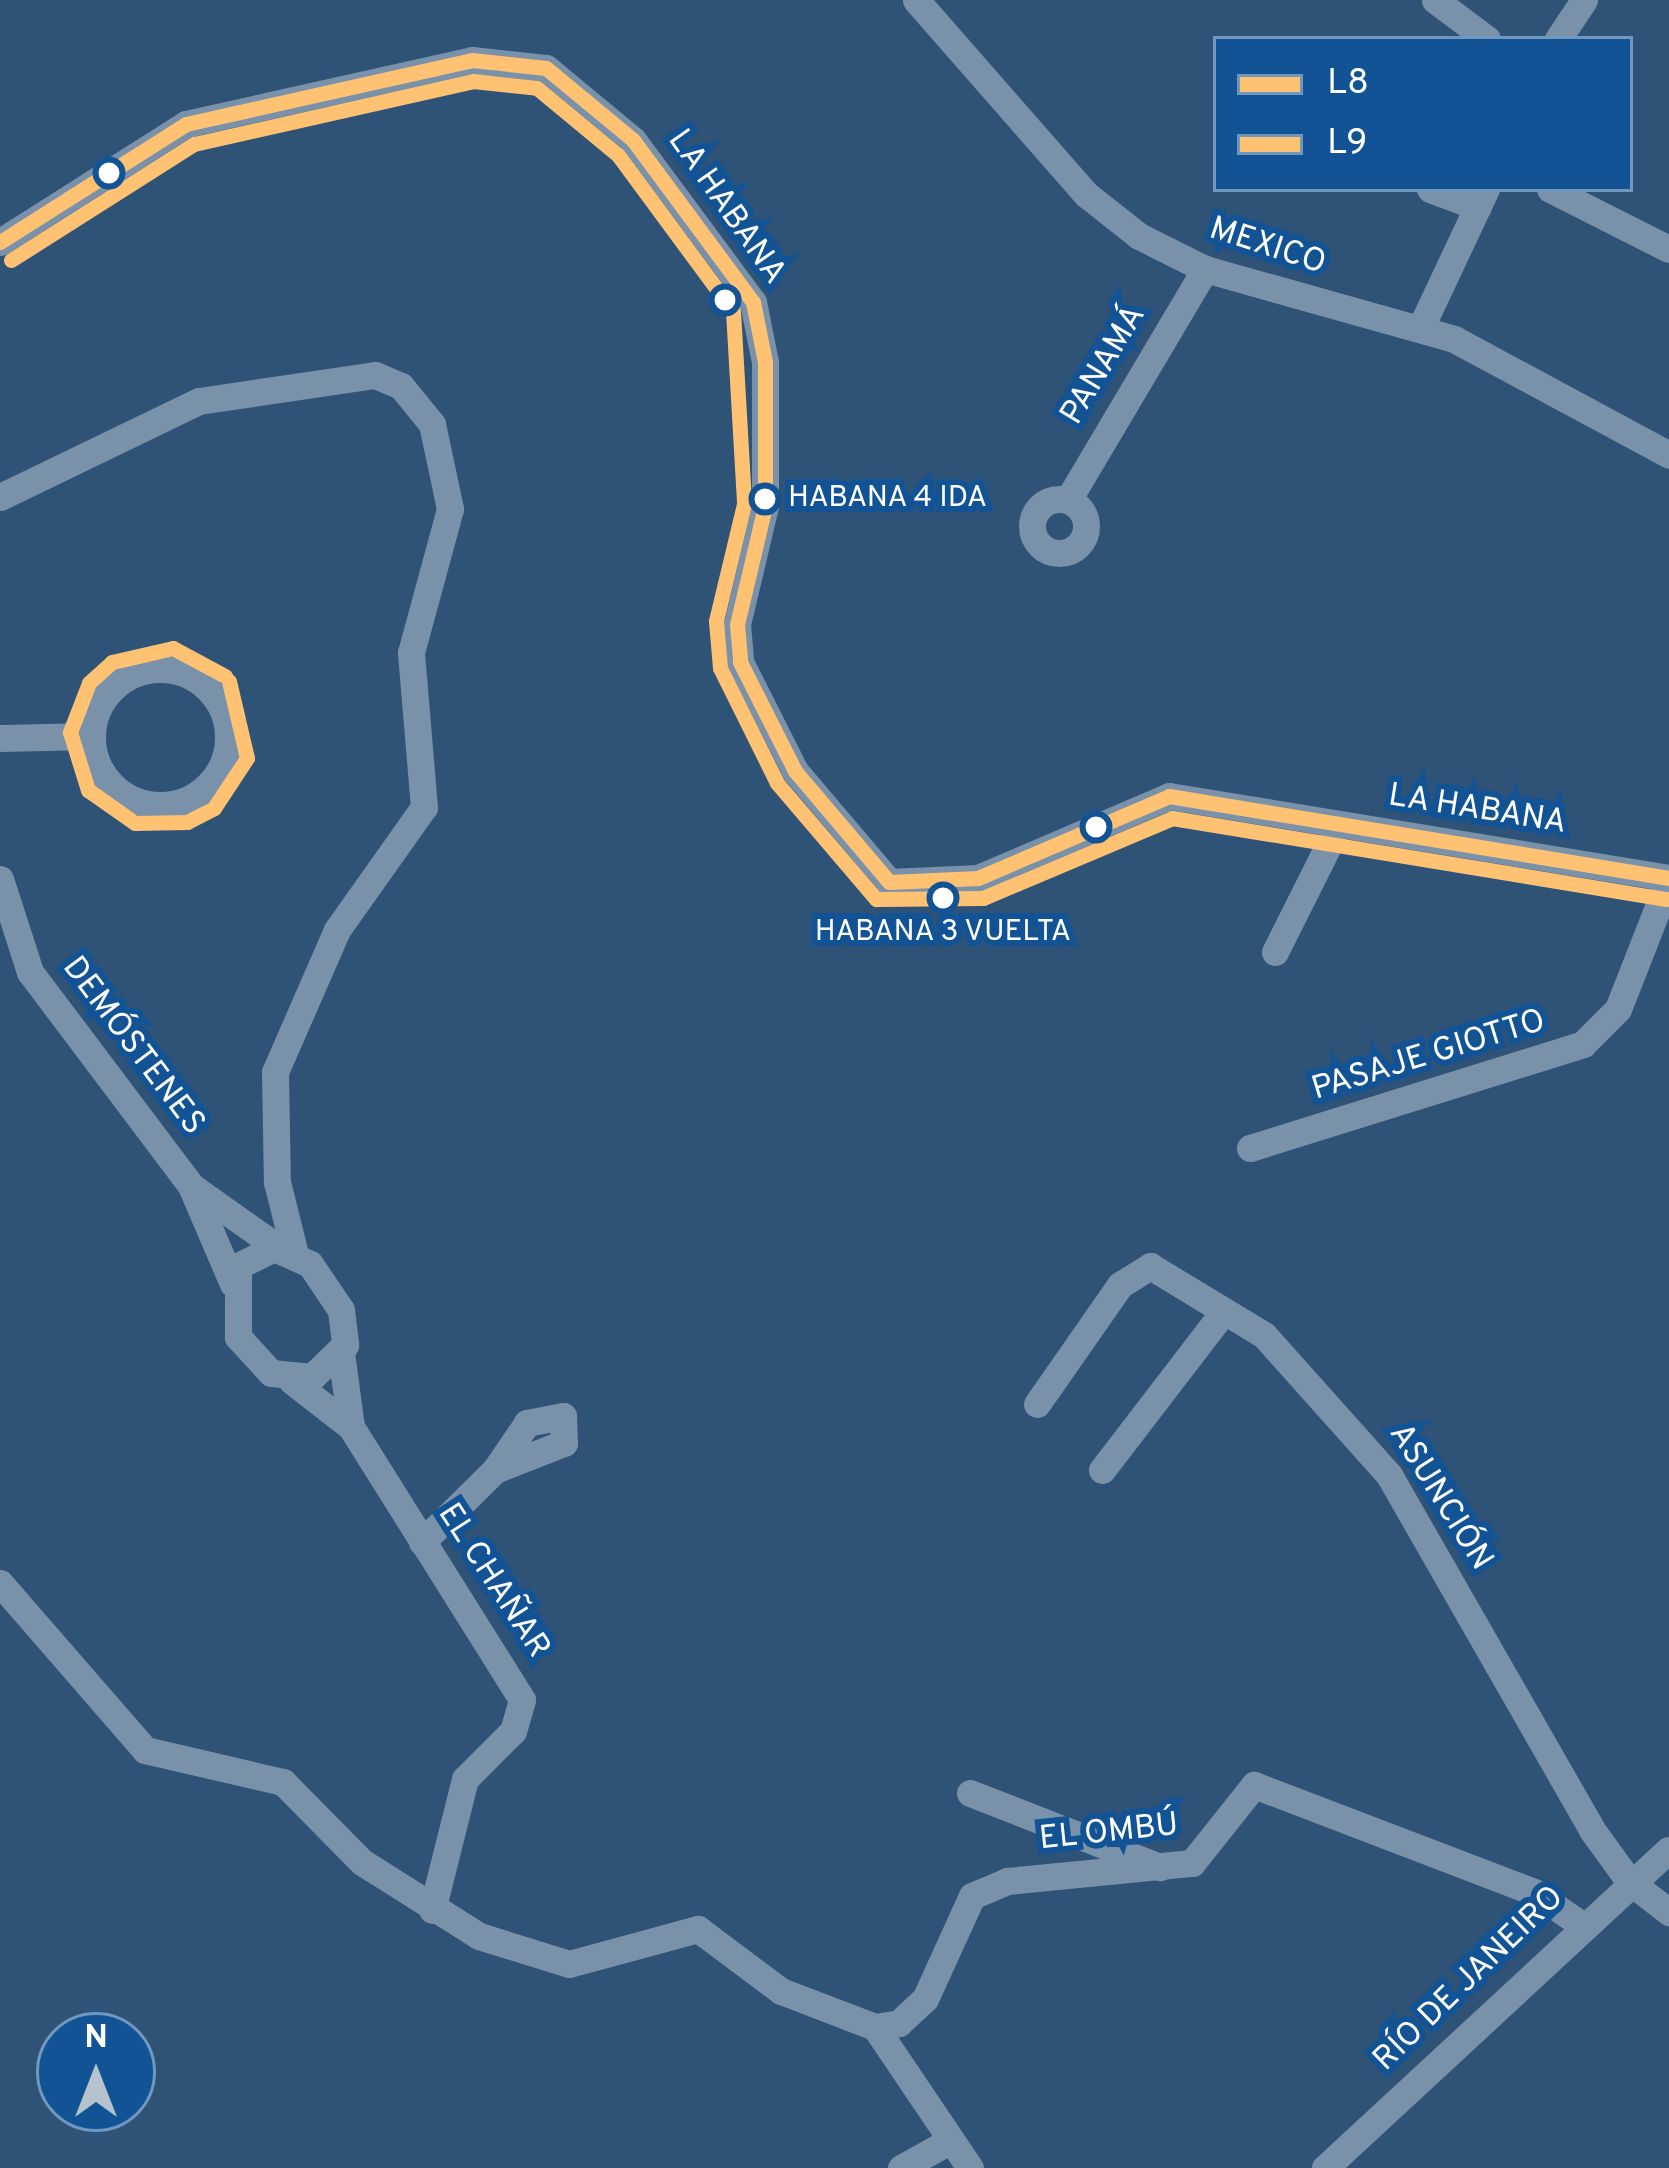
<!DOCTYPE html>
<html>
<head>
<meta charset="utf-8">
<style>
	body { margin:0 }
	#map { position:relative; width:1669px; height:2168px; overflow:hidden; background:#2f5377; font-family:Overpass,sans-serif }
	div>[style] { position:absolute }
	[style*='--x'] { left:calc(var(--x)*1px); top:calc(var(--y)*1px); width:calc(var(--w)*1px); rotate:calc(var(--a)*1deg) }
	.minor>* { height:27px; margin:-13.5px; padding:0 13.5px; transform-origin:13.5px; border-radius:13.5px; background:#7991a9 }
	.minor>.ring { margin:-13.5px; padding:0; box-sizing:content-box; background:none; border:27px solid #7991a9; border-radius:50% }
	.bus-1>* { height:15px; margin:-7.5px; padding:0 7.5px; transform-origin:7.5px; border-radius:7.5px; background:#ffc273 }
	.bus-2>* { height:15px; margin:-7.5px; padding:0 7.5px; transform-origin:7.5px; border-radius:7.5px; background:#ffc273 }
	.dots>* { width:33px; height:33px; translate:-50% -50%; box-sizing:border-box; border:6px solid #115395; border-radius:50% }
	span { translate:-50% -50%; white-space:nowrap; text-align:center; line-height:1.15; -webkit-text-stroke:12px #115395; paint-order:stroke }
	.bus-label { font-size:30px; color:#fff }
	.left { translate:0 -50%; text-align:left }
	.street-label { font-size:33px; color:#fff }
	.legend { position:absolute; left:1213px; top:36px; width:420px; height:156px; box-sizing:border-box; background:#115395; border:3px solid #7098bf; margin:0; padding:15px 21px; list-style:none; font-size:36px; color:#fff }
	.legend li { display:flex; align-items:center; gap:24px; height:60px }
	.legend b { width:60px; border:3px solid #7098bf }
	.north { position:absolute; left:36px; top:2012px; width:120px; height:120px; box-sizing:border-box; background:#115395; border:3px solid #7098bf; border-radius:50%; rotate:0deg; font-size:33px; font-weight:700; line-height:48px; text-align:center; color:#fff }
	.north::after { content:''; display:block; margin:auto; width:42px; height:54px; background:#b6c3cf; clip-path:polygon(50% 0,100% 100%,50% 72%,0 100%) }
</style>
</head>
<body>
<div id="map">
	<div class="minor">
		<i style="--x:916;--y:0;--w:259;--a:48.8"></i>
		<i style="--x:1087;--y:195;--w:66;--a:38.3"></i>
		<i style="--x:1139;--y:236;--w:74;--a:26.6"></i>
		<i style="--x:1205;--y:269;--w:259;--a:15.7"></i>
		<i style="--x:1454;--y:339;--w:244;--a:28.3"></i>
		<i style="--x:1435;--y:0;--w:65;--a:36.9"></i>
		<i style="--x:1558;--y:39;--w:47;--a:-56.3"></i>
		<i style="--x:1430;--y:189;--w:51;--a:20.6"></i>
		<i style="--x:1550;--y:189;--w:133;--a:26.8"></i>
		<i style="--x:0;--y:242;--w:220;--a:-32.4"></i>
		<i style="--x:186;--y:124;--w:293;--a:-12.6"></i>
		<i style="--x:472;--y:60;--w:74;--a:6.2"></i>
		<i style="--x:546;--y:68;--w:113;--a:39.6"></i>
		<i style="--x:633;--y:140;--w:202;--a:53.5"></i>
		<i style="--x:753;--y:302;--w:61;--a:78.7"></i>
		<i style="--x:765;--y:362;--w:144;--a:90"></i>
		<i style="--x:765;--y:506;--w:121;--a:103.3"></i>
		<i style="--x:737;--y:624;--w:38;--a:85"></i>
		<i style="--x:740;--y:662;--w:122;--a:63.2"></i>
		<i style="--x:795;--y:771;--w:145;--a:49.7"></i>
		<i style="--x:889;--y:882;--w:89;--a:-2.6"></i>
		<i style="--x:978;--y:878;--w:208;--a:-23.2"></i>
		<i style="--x:1169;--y:796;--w:507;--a:9.31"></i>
		<i style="--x:1421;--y:327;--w:153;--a:-64.8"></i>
		<i style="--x:0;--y:497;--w:221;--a:-25.8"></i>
		<i style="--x:199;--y:401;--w:178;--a:-8.4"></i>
		<i style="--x:375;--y:375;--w:28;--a:23"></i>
		<i style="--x:401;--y:386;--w:49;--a:50.8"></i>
		<i style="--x:432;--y:424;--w:87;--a:78"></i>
		<i style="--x:450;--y:509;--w:149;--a:105.2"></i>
		<i style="--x:411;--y:653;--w:155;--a:85.2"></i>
		<i style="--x:424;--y:807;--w:151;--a:125.3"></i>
		<i style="--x:337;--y:930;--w:155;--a:113.6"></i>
		<i style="--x:275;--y:1072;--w:110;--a:89"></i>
		<i style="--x:277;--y:1182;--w:74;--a:76"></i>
		<i class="ring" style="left:1032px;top:499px;width:27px;height:27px"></i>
		<i style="--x:1068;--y:500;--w:269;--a:-59.3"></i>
		<i class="ring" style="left:92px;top:669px;width:109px;height:109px"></i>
		<i style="--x:0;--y:738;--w:91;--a:-1.3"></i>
		<i style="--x:0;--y:879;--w:98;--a:72.1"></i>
		<i style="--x:30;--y:972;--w:268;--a:53"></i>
		<i style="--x:1275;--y:952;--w:141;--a:-63.4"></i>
		<i style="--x:1250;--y:1148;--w:349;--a:-17.3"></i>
		<i style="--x:1583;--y:1044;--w:49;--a:-45"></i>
		<i style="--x:1618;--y:1009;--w:140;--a:-68.6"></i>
		<i style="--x:274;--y:1248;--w:39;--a:24"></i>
		<i style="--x:310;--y:1264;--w:55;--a:56"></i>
		<i style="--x:341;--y:1310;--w:35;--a:83"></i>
		<i style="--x:345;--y:1345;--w:46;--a:135.9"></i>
		<i style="--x:312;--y:1377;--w:41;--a:-174.4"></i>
		<i style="--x:271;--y:1373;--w:49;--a:-132.5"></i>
		<i style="--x:238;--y:1337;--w:71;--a:-90"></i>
		<i style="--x:238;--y:1266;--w:40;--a:-26.6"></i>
		<i style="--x:233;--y:1284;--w:107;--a:-113.2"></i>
		<i style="--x:191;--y:1186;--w:109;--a:35.3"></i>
		<i style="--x:292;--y:1381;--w:75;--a:37.9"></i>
		<i style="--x:351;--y:1427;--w:76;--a:-97.6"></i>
		<i style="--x:1037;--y:1404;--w:145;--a:-55.1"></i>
		<i style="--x:1120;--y:1285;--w:36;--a:-32"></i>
		<i style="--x:1150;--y:1266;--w:133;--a:31.2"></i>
		<i style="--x:1264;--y:1335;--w:188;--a:48.2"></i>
		<i style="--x:1389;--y:1475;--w:409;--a:60.2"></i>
		<i style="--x:1592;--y:1830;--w:63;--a:54"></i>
		<i style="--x:1629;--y:1881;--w:51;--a:37.8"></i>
		<i style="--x:351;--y:1427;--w:322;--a:57.9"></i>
		<i style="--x:522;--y:1700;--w:32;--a:106"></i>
		<i style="--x:513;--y:1731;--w:68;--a:135"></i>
		<i style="--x:465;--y:1779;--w:135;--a:104.1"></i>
		<i style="--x:1102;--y:1470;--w:200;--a:-52.5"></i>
		<i style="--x:422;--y:1542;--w:103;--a:-44.6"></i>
		<i style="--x:495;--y:1470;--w:74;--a:-21.4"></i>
		<i style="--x:564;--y:1443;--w:27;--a:-92"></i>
		<i style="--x:563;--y:1416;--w:37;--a:169"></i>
		<i style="--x:527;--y:1423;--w:57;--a:124.2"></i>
		<i style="--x:0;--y:1583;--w:221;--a:49"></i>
		<i style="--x:145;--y:1750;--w:142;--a:13.1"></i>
		<i style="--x:283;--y:1782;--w:112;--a:45.4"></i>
		<i style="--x:362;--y:1862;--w:138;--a:32.3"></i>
		<i style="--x:479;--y:1936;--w:94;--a:17.3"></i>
		<i style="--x:569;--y:1964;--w:134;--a:-15.2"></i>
		<i style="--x:698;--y:1929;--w:104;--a:36.8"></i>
		<i style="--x:781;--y:1991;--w:101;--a:21"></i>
		<i style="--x:875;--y:2027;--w:170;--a:56"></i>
		<i style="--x:970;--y:1793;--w:204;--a:21.3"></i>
		<i style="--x:875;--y:2027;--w:24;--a:-9"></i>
		<i style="--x:899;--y:2023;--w:35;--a:-43"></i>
		<i style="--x:925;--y:1999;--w:113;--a:-65.5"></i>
		<i style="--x:972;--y:1896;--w:38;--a:-23"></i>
		<i style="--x:1007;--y:1881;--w:186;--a:-5.6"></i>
		<i style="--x:1192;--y:1863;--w:100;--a:-51.5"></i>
		<i style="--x:1254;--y:1785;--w:300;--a:20.9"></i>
		<i style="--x:1534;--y:1892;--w:55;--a:34.6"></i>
		<i style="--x:901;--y:2168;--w:57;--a:-29.2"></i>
		<i style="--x:1325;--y:2168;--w:468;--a:-42.8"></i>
	</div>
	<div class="bus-1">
		<i style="--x:0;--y:242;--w:220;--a:-32.4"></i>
		<i style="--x:186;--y:124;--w:293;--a:-12.6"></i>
		<i style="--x:472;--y:60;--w:74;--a:6.2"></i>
		<i style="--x:546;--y:68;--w:113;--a:39.6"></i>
		<i style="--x:633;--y:140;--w:202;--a:53.5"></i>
		<i style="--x:753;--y:302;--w:61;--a:78.7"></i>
		<i style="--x:765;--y:362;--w:144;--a:90"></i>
		<i style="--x:765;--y:506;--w:121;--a:103.3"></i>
		<i style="--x:737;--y:624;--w:38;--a:85"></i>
		<i style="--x:740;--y:662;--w:122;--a:63.2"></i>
		<i style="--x:795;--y:771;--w:145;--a:49.7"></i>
		<i style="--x:889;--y:882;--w:89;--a:-2.6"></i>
		<i style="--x:978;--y:878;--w:208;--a:-23.2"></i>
		<i style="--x:1169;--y:796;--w:507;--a:9.31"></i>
	</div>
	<div class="bus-2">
		<i style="--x:11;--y:260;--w:217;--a:-32.4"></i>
		<i style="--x:194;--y:144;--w:286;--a:-12.7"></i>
		<i style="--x:473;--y:81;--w:64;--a:6.2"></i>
		<i style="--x:537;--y:88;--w:105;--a:39.6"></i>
		<i style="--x:618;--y:155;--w:194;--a:53.6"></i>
		<i style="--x:733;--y:311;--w:193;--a:86.7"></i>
		<i style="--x:744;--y:504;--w:120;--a:103.5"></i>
		<i style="--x:716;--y:621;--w:47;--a:85.1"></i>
		<i style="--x:720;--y:668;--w:128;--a:63.6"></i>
		<i style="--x:777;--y:783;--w:153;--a:49.5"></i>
		<i style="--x:876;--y:899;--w:107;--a:-0.5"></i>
		<i style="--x:983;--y:898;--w:205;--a:-22.9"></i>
		<i style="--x:1172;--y:818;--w:501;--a:9.31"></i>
		<i style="--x:225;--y:676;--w:59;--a:-151.7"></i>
		<i style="--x:173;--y:648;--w:63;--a:167.1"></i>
		<i style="--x:112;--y:662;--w:31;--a:138"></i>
		<i style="--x:89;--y:683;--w:53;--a:111.2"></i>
		<i style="--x:70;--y:732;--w:61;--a:72.8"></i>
		<i style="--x:88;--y:790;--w:57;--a:35.1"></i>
		<i style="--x:135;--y:823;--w:52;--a:-1.1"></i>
		<i style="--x:187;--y:822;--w:30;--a:-27"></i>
		<i style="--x:214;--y:808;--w:60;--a:-56.6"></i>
		<i style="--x:247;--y:758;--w:79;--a:-103.2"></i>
	</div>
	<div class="dots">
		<i style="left:109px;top:173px;background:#fff"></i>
		<i style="left:725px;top:300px;background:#fff"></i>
		<i style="left:765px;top:499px;background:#fff"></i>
		<i style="left:1096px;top:827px;background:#fff"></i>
		<i style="left:943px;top:898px;background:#fff"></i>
	</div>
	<div class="bus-label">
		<span class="left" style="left:788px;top:499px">HABANA 4 IDA</span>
		<span style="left:943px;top:933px">HABANA 3 VUELTA</span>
	</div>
	<div class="street-label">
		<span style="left:725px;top:208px;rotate:55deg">LA HABANA</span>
		<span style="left:1267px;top:248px;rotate:18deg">MEXICO</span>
		<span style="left:1105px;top:366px;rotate:-59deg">PANAMÁ</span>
		<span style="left:1477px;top:811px;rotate:9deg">LA HABANA</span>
		<span style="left:132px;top:1047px;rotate:53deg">DEMÓSTENES</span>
		<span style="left:1429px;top:1057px;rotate:-17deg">PASAJE GIOTTO</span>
		<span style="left:1439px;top:1498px;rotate:58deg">ASUNCIÓN</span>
		<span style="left:492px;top:1582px;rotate:57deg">EL CHAÑAR</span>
		<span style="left:1109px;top:1834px;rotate:-6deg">EL OMBÚ</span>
		<span style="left:1470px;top:1980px;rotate:-44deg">RÍO DE JANEIRO</span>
	</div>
	<ul class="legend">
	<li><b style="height:15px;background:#ffc273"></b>L8</li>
	<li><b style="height:15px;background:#ffc273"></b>L9</li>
	</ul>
	<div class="north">N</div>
</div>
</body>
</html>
